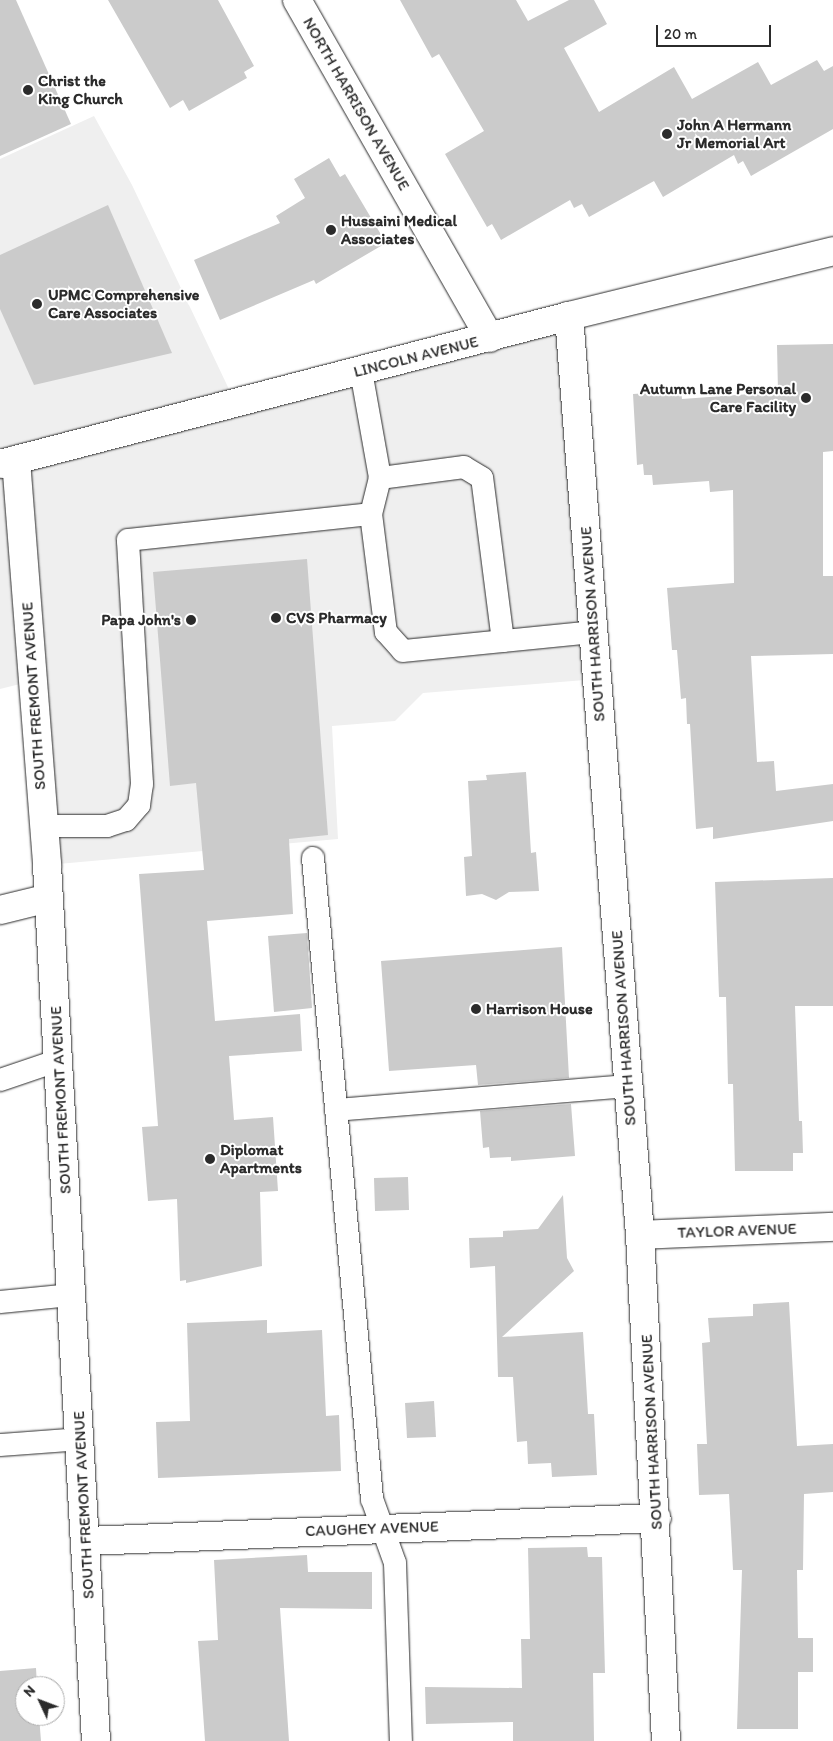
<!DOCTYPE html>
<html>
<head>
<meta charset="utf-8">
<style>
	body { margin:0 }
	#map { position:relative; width:833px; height:1741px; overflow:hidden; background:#fff; font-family:Itim,sans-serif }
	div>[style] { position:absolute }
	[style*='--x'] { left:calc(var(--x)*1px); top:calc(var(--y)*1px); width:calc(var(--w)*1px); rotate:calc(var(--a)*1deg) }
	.built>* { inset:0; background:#efefef }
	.building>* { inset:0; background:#cbcbcb }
	.roads { filter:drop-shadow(0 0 1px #2b2b2b) drop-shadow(0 0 1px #2b2b2b) }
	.lane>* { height:22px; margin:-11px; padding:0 11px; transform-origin:11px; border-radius:11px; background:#fff }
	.street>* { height:28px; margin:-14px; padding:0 14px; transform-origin:14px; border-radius:14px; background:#fff }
	.secondary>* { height:28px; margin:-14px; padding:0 14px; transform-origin:14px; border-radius:14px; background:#fff }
	.dots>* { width:14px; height:14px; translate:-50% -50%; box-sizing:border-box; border:2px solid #fff; border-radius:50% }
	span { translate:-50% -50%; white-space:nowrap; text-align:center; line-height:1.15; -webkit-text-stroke:4px #fff; paint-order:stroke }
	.poi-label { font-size:16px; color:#2b2b2b; font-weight:700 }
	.left { translate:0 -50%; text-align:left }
	.right { translate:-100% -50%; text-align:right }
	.street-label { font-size:16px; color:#2b2b2b }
	.north { position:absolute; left:15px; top:1676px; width:50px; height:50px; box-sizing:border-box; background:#fff; border:1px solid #aaa; border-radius:50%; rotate:313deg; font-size:14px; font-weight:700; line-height:20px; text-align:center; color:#2b2b2b }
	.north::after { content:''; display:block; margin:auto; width:18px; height:22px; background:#2b2b2b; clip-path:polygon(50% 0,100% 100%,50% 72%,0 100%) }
	.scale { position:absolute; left:656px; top:25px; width:115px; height:22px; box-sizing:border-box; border:2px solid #2b2b2b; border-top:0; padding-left:6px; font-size:15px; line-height:18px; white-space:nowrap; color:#2b2b2b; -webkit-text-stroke:4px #fff; paint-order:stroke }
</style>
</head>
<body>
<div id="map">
	<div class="built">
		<i style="clip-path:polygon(94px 116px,132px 185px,236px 404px,569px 316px,597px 679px,423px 693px,395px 721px,332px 726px,338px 839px,47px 865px,32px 681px,0 689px,0 159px)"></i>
	</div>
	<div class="building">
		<i style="clip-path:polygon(0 0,16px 0,71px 124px,0 156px)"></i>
		<i style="clip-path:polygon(108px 0,218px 0,254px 66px,244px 72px,247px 78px,189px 111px,183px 100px,170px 108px)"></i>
		<i style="clip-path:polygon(400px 0,516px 0,528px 21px,569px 0,594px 0,607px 24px,564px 48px,599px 112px,674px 67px,692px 99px,758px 62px,771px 85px,817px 60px,824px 71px,833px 66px,833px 129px,751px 176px,743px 161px,738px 164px,734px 155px,663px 197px,654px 181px,589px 217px,582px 204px,574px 208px,570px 200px,501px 240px,492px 224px,487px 227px,445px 154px,484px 131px,439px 54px,432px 58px)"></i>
		<i style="clip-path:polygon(329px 158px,340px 177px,345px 174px,386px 243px,316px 284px,314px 280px,220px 320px,194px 260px,280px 223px,276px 216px,305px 198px,294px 179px)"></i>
		<i style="clip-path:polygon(108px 205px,172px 353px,34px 385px,0 309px,0 255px)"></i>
		<i style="clip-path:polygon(833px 344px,833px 451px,823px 452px,823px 576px,833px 576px,833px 654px,751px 656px,757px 762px,774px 761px,776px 791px,833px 784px,833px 821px,713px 839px,713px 827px,696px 829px,690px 724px,687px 724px,686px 698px,681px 699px,677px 650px,672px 650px,667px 588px,734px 583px,733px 490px,710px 492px,709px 481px,653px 485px,652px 475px,644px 475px,643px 464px,637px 465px,633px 394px,681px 391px,682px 399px,778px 392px,777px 345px)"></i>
		<i style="clip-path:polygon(307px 559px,328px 835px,289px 839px,293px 914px,207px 921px,215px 1021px,300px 1014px,302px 1051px,229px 1056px,234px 1120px,273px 1117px,278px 1191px,260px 1192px,262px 1266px,186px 1283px,186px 1280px,180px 1281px,177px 1199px,148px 1201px,142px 1127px,158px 1126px,139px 874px,204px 870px,196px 783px,170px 786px,153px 572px)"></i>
		<i style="clip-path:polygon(526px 772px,531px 853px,536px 852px,539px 891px,509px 892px,496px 900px,482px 894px,466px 896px,464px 857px,472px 856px,468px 781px,487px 780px,486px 775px)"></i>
		<i style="clip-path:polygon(833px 878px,833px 1006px,795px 1006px,799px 1121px,802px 1121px,803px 1153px,793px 1153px,793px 1171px,735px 1171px,733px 1084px,728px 1084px,726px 997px,719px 997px,715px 882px)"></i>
		<i style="clip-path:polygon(307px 933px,312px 1008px,274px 1012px,268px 936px)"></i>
		<i style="clip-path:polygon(562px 947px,569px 1078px,478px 1085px,476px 1065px,389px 1071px,381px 961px)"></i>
		<i style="clip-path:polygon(571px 1104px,575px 1156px,511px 1161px,511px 1157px,490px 1158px,489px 1147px,483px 1148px,480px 1111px)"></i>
		<i style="clip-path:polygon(408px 1177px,409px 1210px,375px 1211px,374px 1178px)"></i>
		<i style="clip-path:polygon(563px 1195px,567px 1258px,574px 1271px,502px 1337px,583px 1332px,588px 1414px,594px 1414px,597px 1475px,552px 1477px,551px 1463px,528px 1464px,527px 1441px,517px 1442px,513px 1377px,498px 1377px,495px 1266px,470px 1268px,469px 1238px,503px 1237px,503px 1231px,538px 1229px)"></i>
		<i style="clip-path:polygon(789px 1302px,797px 1446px,833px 1444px,833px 1492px,804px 1494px,803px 1570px,797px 1570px,798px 1638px,813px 1638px,813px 1672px,798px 1672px,798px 1729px,737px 1729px,742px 1570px,733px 1570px,729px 1494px,699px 1495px,697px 1444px,707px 1444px,702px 1343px,710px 1342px,708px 1318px,753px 1316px,753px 1304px)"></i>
		<i style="clip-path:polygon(267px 1320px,267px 1333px,322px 1330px,326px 1416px,339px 1415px,341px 1471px,158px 1478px,156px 1422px,190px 1421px,187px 1323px)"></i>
		<i style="clip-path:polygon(434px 1401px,436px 1437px,407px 1438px,405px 1403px)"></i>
		<i style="clip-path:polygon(587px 1547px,588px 1557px,602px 1557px,605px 1673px,593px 1673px,594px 1741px,513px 1741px,513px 1722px,426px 1724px,425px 1687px,522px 1688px,521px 1639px,530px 1639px,528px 1548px)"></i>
		<i style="clip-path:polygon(307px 1555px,308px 1572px,372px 1572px,372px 1609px,280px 1608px,289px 1741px,205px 1741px,198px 1641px,218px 1640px,214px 1560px)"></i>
		<i style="clip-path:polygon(36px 1668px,37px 1686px,25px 1686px,25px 1716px,39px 1716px,41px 1741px,0 1741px,0 1671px)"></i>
	</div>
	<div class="roads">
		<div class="lane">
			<i style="--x:361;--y:371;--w:109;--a:79.9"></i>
			<i style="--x:503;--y:641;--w:164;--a:-97.3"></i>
			<i style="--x:482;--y:478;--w:21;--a:-149"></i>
			<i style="--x:464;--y:467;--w:85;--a:172.5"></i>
			<i style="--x:380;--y:478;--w:37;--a:104"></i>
			<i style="--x:371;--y:514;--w:119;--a:82.8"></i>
			<i style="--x:386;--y:632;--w:25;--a:48"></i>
			<i style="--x:403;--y:651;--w:192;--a:-5.7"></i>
			<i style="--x:44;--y:826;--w:63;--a:0"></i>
			<i style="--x:107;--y:826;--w:20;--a:-18"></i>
			<i style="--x:126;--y:820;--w:20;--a:-49"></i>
			<i style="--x:139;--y:805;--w:21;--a:-82"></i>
			<i style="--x:142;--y:784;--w:244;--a:-93.3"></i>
			<i style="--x:128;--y:540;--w:244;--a:-6.1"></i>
			<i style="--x:313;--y:858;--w:644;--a:84.74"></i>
			<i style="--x:372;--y:1499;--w:68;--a:70.2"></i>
			<i style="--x:395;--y:1563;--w:178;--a:88.1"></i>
			<i style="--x:0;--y:1080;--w:62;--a:-18.7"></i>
			<i style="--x:336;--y:1110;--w:294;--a:-4.7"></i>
			<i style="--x:0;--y:1302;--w:72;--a:-5.6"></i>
			<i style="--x:0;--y:1445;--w:81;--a:-4.2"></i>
		</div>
		<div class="street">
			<i style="--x:297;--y:0;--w:389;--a:60.3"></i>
			<i style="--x:569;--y:316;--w:922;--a:85.58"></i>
			<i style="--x:640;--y:1235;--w:507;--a:87.06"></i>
			<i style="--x:16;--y:460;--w:406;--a:85.6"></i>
			<i style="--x:47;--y:865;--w:877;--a:86.8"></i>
			<i style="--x:0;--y:910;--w:50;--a:-13.8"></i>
			<i style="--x:640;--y:1235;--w:193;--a:-2.4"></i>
			<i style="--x:87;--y:1541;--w:570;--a:-2.31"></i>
		</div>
		<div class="secondary">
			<i style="--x:0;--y:464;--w:588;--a:-14.58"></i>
			<i style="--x:569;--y:316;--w:272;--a:-13.8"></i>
		</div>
	</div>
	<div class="dots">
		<i style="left:28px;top:90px;background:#2b2b2b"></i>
		<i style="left:667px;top:134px;background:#2b2b2b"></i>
		<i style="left:331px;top:230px;background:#2b2b2b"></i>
		<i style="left:37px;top:304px;background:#2b2b2b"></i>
		<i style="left:806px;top:398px;background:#2b2b2b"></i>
		<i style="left:276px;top:618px;background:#2b2b2b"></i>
		<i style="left:191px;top:620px;background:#2b2b2b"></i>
		<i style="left:476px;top:1009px;background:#2b2b2b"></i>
		<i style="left:210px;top:1159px;background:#2b2b2b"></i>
	</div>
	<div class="poi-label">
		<span class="left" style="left:38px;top:90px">Christ the<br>King Church</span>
		<span class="left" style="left:677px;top:134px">John A Hermann<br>Jr Memorial Art</span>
		<span class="left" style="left:341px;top:230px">Hussaini Medical<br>Associates</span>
		<span class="left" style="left:48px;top:304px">UPMC Comprehensive<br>Care Associates</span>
		<span class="right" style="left:796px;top:398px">Autumn Lane Personal<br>Care Facility</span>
		<span class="left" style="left:286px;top:618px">CVS Pharmacy</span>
		<span class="right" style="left:181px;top:620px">Papa John's</span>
		<span class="left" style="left:486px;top:1009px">Harrison House</span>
		<span class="left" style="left:220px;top:1159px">Diplomat<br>Apartments</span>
	</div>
	<div class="street-label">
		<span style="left:356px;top:104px;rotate:60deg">NORTH HARRISON AVENUE</span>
		<span style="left:416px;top:357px;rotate:-14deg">LINCOLN AVENUE</span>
		<span style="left:593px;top:624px;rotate:-94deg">SOUTH HARRISON AVENUE</span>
		<span style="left:34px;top:696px;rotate:-94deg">SOUTH FREMONT AVENUE</span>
		<span style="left:624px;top:1028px;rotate:-94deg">SOUTH HARRISON AVENUE</span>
		<span style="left:61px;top:1100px;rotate:-93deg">SOUTH FREMONT AVENUE</span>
		<span style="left:737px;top:1231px;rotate:-2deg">TAYLOR AVENUE</span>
		<span style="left:652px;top:1432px;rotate:-93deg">SOUTH HARRISON AVENUE</span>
		<span style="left:84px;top:1505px;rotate:-93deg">SOUTH FREMONT AVENUE</span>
		<span style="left:372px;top:1529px;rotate:-2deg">CAUGHEY AVENUE</span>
	</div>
	<div class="north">N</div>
	<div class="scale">20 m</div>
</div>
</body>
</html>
